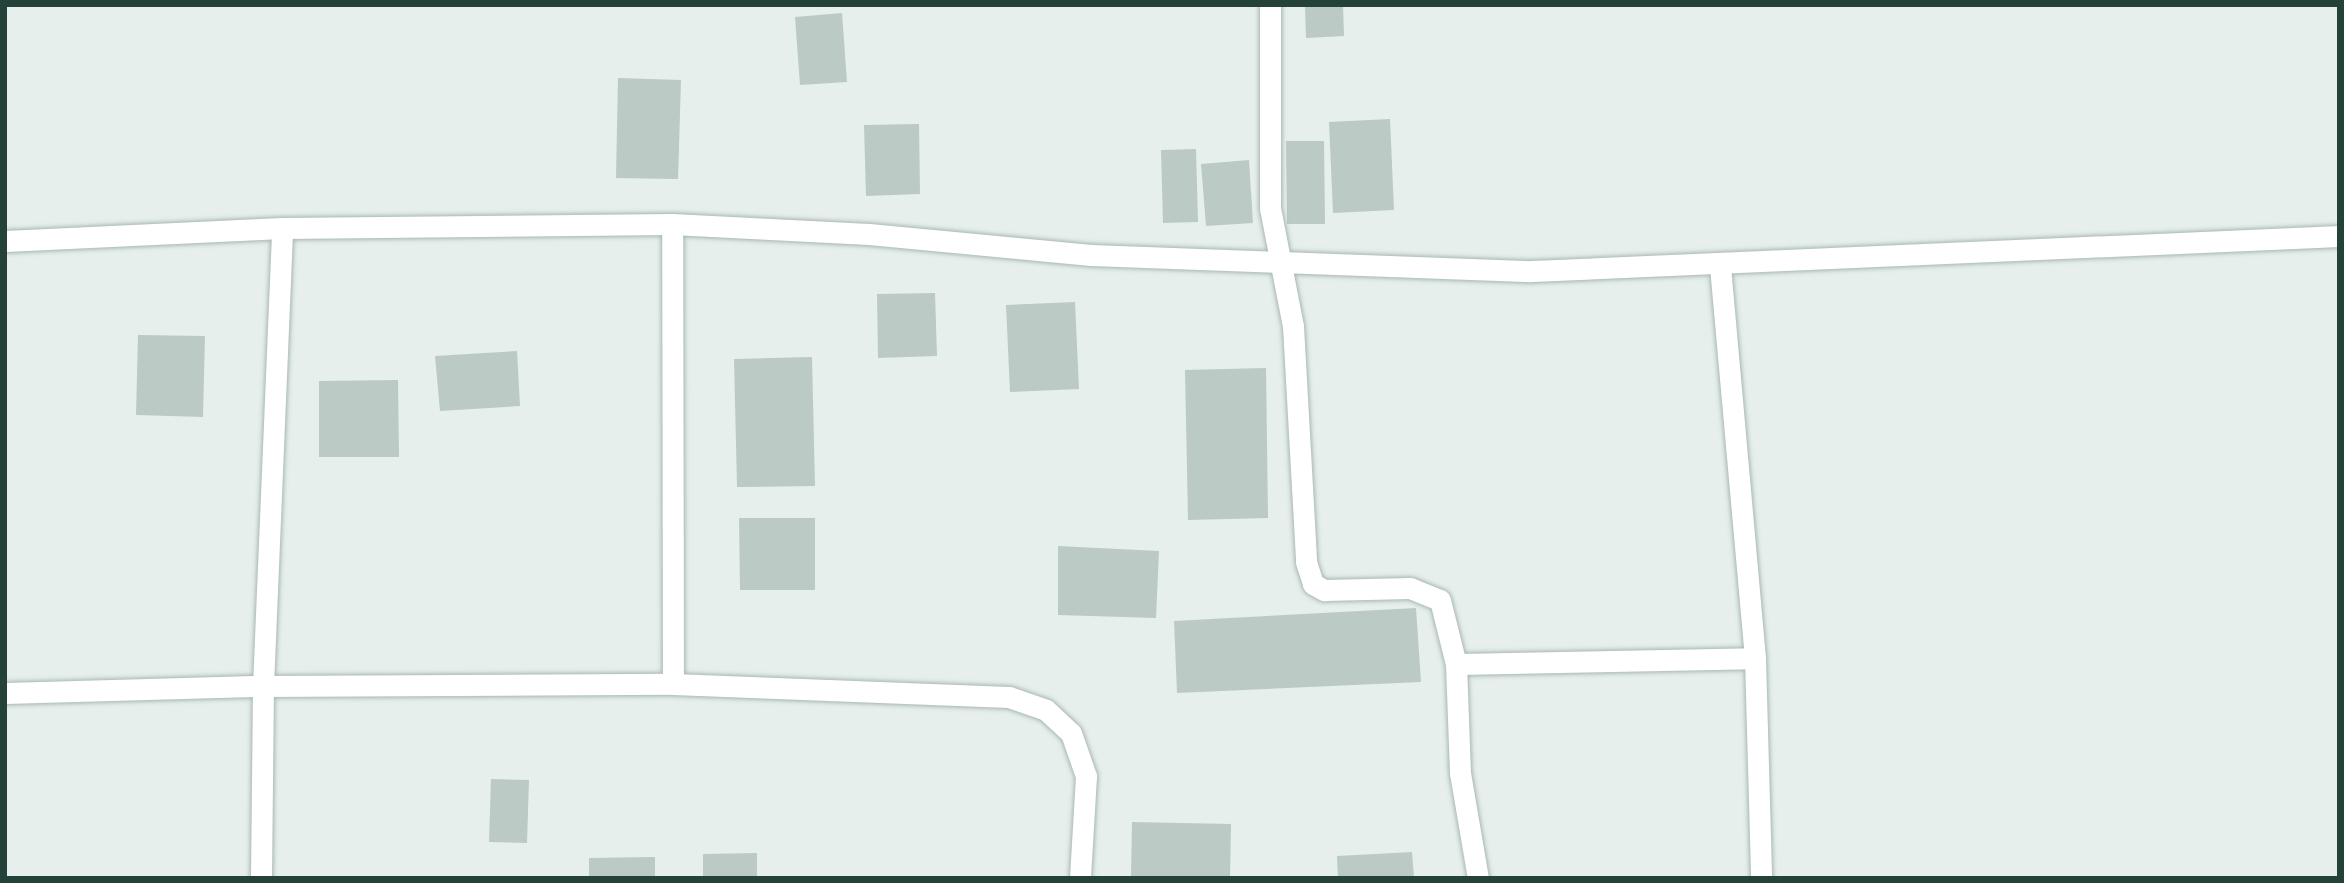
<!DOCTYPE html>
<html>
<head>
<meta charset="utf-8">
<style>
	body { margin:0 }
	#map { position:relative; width:2344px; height:883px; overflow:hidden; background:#e6efeb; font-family:Rubik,sans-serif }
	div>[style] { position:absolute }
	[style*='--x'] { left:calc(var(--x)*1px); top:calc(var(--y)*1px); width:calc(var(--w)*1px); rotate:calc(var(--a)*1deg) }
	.building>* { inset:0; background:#bbcac4 }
	.roads { filter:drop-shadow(0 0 2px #a8b8b2) drop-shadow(0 0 2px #a8b8b2) }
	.street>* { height:21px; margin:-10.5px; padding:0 10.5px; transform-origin:10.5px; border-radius:10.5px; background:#fff }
	.secondary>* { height:21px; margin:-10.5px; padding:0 10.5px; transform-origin:10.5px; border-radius:10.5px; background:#fff }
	span { translate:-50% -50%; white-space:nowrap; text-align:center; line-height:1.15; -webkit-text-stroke:5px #f7fbf9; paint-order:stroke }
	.frame { position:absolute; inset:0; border:7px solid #24423a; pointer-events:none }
</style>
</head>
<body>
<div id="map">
	<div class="building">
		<i style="clip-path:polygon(1305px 5px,1343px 5px,1344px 36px,1306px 38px)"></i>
		<i style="clip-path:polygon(842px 13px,847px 82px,800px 85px,795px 17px)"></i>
		<i style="clip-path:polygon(618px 78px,681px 80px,678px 179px,616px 178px)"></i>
		<i style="clip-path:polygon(1390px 119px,1394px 210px,1333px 213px,1329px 122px)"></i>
		<i style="clip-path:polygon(919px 124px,920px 194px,866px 196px,864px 125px)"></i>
		<i style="clip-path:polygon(1286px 141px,1324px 141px,1325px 224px,1287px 224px)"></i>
		<i style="clip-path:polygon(1196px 149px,1198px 222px,1163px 223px,1161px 150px)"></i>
		<i style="clip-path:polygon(1249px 160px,1253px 223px,1206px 226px,1201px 164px)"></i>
		<i style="clip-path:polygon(935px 293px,937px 356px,878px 358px,877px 294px)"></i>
		<i style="clip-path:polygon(1075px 302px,1079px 389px,1010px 392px,1006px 305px)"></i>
		<i style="clip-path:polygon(138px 335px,205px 336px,203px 417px,136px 415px)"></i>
		<i style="clip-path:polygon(517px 351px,520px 406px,440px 411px,435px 356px)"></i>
		<i style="clip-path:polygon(812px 357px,815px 486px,737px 487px,734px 359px)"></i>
		<i style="clip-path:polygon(1266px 368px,1268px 518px,1188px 520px,1185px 370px)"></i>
		<i style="clip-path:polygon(398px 380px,399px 457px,319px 457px,319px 381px)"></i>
		<i style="clip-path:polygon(739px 518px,815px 518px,815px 590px,740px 590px)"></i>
		<i style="clip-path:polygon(1058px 546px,1159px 551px,1156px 618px,1058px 615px)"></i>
		<i style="clip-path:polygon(1416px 608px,1421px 682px,1177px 693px,1174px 621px)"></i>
		<i style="clip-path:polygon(491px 779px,529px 780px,527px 843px,489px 842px)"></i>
		<i style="clip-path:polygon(1132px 822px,1231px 824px,1230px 878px,1131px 878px)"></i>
		<i style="clip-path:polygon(1412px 852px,1414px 878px,1338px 878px,1337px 856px)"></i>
		<i style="clip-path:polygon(757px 853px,757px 878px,703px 878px,703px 854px)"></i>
		<i style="clip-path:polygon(655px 857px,655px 878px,589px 878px,589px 858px)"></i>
	</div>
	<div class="roads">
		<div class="street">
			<i style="--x:1270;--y:5;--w:203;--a:90"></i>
			<i style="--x:1270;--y:208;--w:120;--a:79"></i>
			<i style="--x:1293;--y:326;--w:236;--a:86.8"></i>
			<i style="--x:1306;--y:562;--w:23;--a:72"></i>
			<i style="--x:1313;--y:584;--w:13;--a:29"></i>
			<i style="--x:1324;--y:590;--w:86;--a:-1.3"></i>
			<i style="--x:1410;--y:588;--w:32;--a:22"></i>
			<i style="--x:1440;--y:600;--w:66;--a:76"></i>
			<i style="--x:1456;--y:664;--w:109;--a:87.9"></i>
			<i style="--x:1460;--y:773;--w:107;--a:80.3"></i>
			<i style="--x:1720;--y:266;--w:394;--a:84.9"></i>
			<i style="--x:1755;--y:658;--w:220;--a:88.4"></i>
			<i style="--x:1456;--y:664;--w:299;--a:-1.1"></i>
			<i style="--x:673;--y:684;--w:336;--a:2.2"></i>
			<i style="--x:1009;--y:697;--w:39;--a:19"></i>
			<i style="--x:1046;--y:710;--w:34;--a:43"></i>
			<i style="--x:1071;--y:733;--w:46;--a:70.8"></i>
			<i style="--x:1086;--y:776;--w:102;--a:93.4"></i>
			<i style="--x:5;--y:693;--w:258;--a:-1.6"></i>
			<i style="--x:263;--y:686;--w:410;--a:-0.3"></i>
			<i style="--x:673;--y:684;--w:460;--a:-90.1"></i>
			<i style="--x:261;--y:878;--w:192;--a:-89.4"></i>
			<i style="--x:263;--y:686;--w:458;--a:-87.6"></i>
		</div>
		<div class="secondary">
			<i style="--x:5;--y:241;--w:277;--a:-2.7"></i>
			<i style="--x:282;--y:228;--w:390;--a:-0.6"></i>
			<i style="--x:672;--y:224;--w:197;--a:2.9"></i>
			<i style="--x:869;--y:234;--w:223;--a:5.4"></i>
			<i style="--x:1091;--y:255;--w:441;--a:2.1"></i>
			<i style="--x:1532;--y:271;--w:808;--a:-2.48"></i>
		</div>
	</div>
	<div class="frame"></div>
</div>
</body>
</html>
